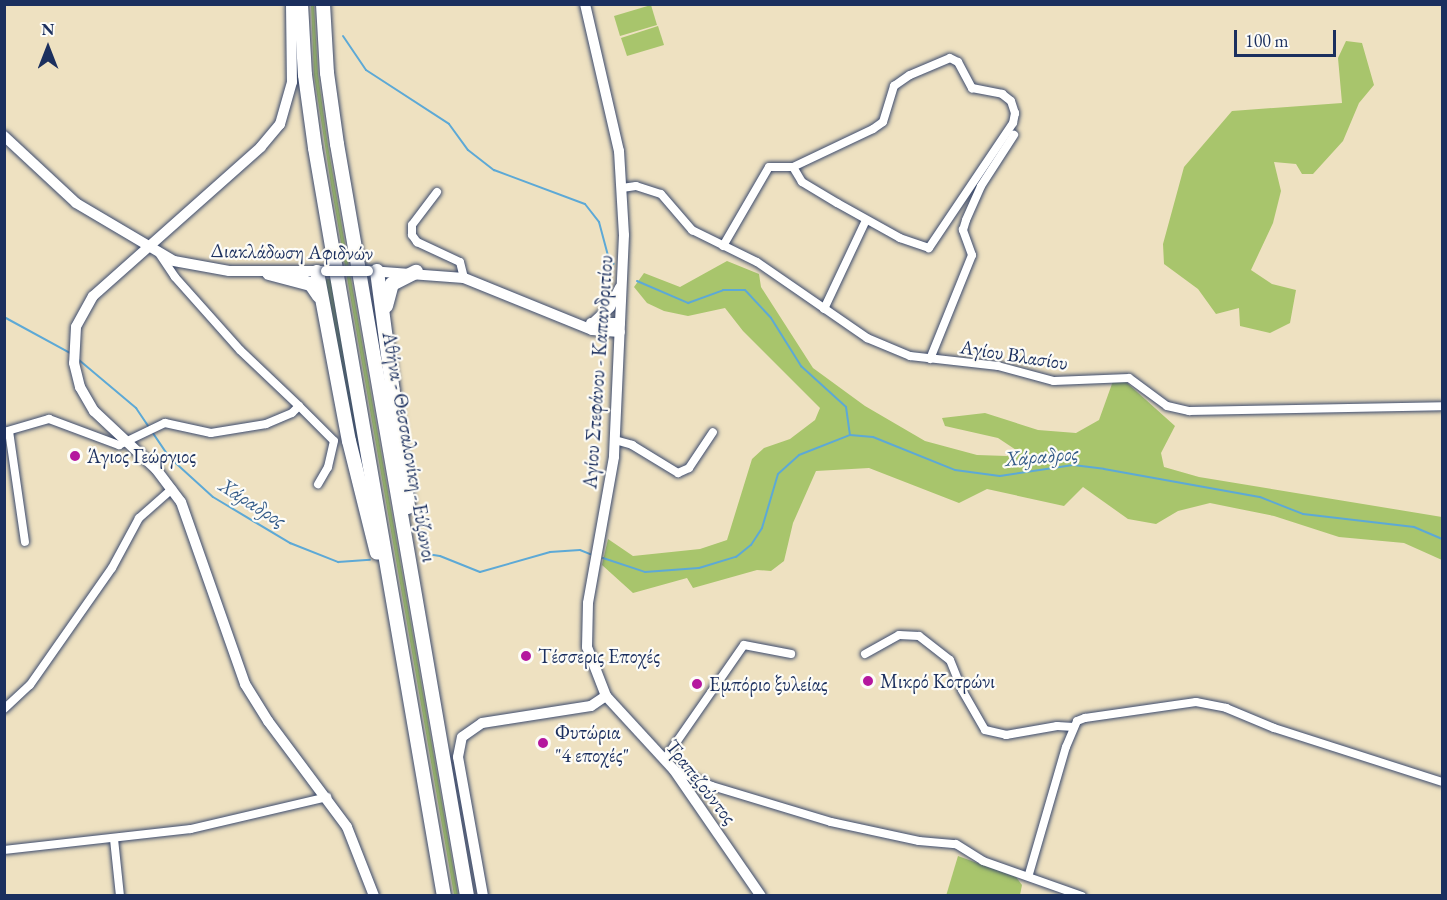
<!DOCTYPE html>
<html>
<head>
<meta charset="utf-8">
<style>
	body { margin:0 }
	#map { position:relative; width:1447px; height:900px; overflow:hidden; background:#eee1c1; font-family:"EB Garamond",serif }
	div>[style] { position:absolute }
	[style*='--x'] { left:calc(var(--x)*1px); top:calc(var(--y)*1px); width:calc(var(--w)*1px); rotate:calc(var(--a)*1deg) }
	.green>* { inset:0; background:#a8c56c }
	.stream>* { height:2px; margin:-1px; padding:0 1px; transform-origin:1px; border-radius:1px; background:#5da9d6 }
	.roads { filter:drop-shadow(0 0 2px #3b4a6d) drop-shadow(0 0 2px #3b4a6d) }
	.street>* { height:8px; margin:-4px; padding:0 4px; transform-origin:4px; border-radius:4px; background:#fff }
	.secondary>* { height:10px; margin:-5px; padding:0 5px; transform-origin:5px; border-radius:5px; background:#fff }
	.highway>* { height:14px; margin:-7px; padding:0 7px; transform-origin:7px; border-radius:7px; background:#fff }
	.bridges { filter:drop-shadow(0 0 2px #3b4a6d) drop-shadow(0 0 2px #3b4a6d) }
	.secondary-bridge>* { height:10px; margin:-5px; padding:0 5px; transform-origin:5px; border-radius:5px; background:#fff }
	.dots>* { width:16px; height:16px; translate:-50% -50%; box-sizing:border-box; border:3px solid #fdfcf7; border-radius:50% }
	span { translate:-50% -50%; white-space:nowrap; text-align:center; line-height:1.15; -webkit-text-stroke:4.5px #fdfcf7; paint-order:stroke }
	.street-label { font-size:20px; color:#1b2f5e }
	.poi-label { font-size:20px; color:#1b2f5e }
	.left { translate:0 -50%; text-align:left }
	.water-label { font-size:21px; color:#325a88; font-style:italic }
	.frame { position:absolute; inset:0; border:6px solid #1b2f5e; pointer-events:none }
	.north { position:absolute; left:18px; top:18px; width:60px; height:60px; -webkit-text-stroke:4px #fdfcf7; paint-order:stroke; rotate:0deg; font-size:16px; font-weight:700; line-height:24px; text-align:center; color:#1b2f5e }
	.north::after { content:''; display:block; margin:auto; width:21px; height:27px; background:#1b2f5e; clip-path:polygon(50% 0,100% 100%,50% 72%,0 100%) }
	.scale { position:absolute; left:1234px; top:30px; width:102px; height:27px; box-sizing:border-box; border:3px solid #1b2f5e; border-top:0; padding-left:8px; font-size:18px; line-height:21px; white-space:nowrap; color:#1b2f5e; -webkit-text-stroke:4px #fdfcf7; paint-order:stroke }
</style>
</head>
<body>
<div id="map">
	<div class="green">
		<i style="clip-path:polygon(311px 5px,314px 5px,318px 74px,328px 146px,458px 895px,454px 895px,331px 185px,314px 75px)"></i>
		<i style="clip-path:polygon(651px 5px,657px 25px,620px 36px,614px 16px)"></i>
		<i style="clip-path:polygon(658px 26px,664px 45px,627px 56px,621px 38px)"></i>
		<i style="clip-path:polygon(1346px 41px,1362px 43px,1374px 85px,1359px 103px,1343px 141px,1313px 174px,1302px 174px,1296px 164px,1274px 162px,1281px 191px,1273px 223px,1251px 270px,1272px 284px,1296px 290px,1290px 323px,1270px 333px,1240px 326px,1239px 308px,1216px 314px,1198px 289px,1164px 264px,1163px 244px,1184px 167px,1232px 111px,1342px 103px,1338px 58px)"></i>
		<i style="clip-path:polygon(727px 261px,759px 274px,761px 287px,813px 368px,865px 406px,925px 441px,977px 455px,1007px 456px,1019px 452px,998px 438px,945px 426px,942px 418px,985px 413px,1038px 430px,1076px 433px,1099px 420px,1113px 381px,1126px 382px,1175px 426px,1161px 453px,1164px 467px,1199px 477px,1442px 517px,1442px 560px,1404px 543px,1339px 537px,1274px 516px,1210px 503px,1178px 511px,1156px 524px,1128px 519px,1083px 487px,1064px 506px,987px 489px,959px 503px,869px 468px,816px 471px,793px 523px,784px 561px,771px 571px,757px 570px,693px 588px,687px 578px,633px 593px,602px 565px,608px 539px,633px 556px,700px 549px,727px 540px,752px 459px,764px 448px,790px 439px,815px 420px,820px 408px,743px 331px,725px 308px,688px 316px,664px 311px,647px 303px,634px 287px,644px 273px,680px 287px)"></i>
		<i style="clip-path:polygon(324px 279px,333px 279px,375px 535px,358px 467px)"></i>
		<i style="clip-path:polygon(958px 856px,1016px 877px,1022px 885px,1020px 895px,946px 896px)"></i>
	</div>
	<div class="stream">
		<i style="--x:343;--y:36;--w:41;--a:55.9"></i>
		<i style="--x:366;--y:70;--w:99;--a:33"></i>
		<i style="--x:449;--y:124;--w:32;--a:54"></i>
		<i style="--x:468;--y:150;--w:33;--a:38"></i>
		<i style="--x:494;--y:170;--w:97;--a:20.5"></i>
		<i style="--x:585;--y:204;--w:23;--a:52"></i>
		<i style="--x:599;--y:222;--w:39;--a:75"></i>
		<i style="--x:609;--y:260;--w:6;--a:39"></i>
		<i style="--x:637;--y:281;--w:56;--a:23.3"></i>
		<i style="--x:688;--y:303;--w:37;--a:-20"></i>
		<i style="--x:723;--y:290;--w:22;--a:0"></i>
		<i style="--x:745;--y:290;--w:38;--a:47"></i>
		<i style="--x:771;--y:318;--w:57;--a:58"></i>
		<i style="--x:801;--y:366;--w:61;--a:42.3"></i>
		<i style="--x:846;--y:407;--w:28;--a:82"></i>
		<i style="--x:4;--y:317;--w:75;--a:28.6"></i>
		<i style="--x:79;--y:360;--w:75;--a:40.1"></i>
		<i style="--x:136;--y:408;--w:59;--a:56"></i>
		<i style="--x:169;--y:457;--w:59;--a:42.3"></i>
		<i style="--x:213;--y:497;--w:90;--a:30.9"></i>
		<i style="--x:290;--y:543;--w:52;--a:21.6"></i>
		<i style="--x:338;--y:562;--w:32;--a:-4"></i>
		<i style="--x:421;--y:553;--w:19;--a:9"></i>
		<i style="--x:440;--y:556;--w:43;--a:21.8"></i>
		<i style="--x:480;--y:572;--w:73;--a:-15.9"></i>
		<i style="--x:550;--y:552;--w:30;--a:-4"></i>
		<i style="--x:580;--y:550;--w:11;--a:22"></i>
		<i style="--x:603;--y:558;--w:44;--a:18.4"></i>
		<i style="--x:645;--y:572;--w:54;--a:-4.2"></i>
		<i style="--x:699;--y:568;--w:39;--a:-17"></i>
		<i style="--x:736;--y:557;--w:19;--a:-39"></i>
		<i style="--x:751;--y:545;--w:20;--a:-57"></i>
		<i style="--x:762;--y:528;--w:56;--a:-73.5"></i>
		<i style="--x:778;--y:474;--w:28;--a:-42"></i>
		<i style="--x:799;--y:455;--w:55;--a:-21.4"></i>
		<i style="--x:850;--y:435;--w:23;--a:5"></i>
		<i style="--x:873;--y:437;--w:88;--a:21.9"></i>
		<i style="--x:955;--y:470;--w:45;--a:7.6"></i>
		<i style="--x:1000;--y:476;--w:74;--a:-8.6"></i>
		<i style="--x:1073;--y:465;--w:31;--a:7"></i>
		<i style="--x:1104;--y:469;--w:158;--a:10.2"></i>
		<i style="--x:1260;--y:497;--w:46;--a:21.6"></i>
		<i style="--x:1303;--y:514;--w:112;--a:6.7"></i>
		<i style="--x:1414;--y:527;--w:30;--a:23"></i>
	</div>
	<div class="roads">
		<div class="street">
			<i style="--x:622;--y:188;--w:14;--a:-8"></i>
			<i style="--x:636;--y:186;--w:26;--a:18"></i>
			<i style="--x:661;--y:194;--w:48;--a:49.3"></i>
			<i style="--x:692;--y:230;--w:72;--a:26.2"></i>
			<i style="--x:757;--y:262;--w:134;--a:34.6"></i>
			<i style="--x:867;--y:338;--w:47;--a:22.7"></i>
			<i style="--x:910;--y:356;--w:89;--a:6.5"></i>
			<i style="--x:998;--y:366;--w:58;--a:15"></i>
			<i style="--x:1054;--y:381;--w:75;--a:-2.3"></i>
			<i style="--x:1129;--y:378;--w:47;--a:36.4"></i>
			<i style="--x:1167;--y:406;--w:23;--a:13"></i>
			<i style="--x:1189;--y:411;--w:253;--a:-1.1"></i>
			<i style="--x:437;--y:192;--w:41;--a:127.1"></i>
			<i style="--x:412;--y:225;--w:10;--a:90"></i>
			<i style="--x:412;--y:235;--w:9;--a:54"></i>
			<i style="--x:417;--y:242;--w:47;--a:24.9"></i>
			<i style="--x:460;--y:262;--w:16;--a:76"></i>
			<i style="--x:723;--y:246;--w:91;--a:-59.8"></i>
			<i style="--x:769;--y:167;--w:24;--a:0"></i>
			<i style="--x:793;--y:167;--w:89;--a:-25.4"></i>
			<i style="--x:873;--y:129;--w:12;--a:-35"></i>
			<i style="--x:883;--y:122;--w:38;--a:-73"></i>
			<i style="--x:894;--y:86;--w:19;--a:-35"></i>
			<i style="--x:910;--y:75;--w:43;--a:-23"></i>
			<i style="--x:950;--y:58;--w:9;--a:27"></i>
			<i style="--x:958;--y:62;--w:30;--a:62"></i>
			<i style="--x:972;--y:88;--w:31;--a:11"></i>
			<i style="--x:1002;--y:94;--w:11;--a:38"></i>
			<i style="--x:1011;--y:101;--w:13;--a:72"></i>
			<i style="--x:1015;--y:113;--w:10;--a:101"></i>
			<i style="--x:1013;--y:123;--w:151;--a:123.9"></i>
			<i style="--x:929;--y:248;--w:31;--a:-161"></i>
			<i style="--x:900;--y:238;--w:72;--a:-150.9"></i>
			<i style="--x:837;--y:203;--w:41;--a:-149"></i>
			<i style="--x:802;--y:182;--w:17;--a:-121"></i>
			<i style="--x:824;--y:309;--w:98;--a:-64.7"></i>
			<i style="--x:930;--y:359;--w:112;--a:-68"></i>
			<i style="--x:972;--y:255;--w:27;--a:-110"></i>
			<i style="--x:963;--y:230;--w:10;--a:-73"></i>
			<i style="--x:966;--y:220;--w:37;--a:-66"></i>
			<i style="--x:981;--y:186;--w:61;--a:-57.1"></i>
			<i style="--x:299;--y:406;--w:49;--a:45"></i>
			<i style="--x:334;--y:441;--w:27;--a:103"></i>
			<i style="--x:328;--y:467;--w:20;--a:120"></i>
			<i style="--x:9;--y:431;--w:112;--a:81.8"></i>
			<i style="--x:4;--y:432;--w:47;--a:-16.1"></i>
			<i style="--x:49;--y:419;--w:75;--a:20.4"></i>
			<i style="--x:119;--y:445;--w:51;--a:-25.6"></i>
			<i style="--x:165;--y:423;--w:47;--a:12.3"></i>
			<i style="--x:211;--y:433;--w:56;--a:-9.3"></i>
			<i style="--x:266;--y:424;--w:28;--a:-23"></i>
			<i style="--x:292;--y:413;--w:10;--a:-45"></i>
			<i style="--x:299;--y:406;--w:81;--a:-136.5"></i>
			<i style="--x:240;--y:350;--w:98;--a:-131.7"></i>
			<i style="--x:175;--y:277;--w:27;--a:-124"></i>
			<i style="--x:615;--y:440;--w:18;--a:16"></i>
			<i style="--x:632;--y:445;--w:54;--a:31.3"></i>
			<i style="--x:678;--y:473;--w:12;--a:-24"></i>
			<i style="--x:689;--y:468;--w:43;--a:-56.3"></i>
			<i style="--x:865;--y:654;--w:39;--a:-29"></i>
			<i style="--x:899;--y:635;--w:20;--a:3"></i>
			<i style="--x:919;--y:636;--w:39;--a:38"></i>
			<i style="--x:950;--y:660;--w:32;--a:68"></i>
			<i style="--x:962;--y:690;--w:46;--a:60.1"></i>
			<i style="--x:985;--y:730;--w:22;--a:13"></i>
			<i style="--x:1006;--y:735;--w:52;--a:-10"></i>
			<i style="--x:1057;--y:726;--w:17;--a:3"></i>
			<i style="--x:4;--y:709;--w:35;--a:-43"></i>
			<i style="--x:30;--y:685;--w:143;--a:-55"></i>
			<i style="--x:112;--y:568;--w:57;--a:-61.6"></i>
			<i style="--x:139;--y:518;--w:44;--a:-41.3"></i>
			<i style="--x:664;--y:760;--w:140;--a:-55.2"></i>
			<i style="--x:744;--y:645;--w:48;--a:10.8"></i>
			<i style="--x:674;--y:770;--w:41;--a:22.8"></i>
			<i style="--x:712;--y:786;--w:124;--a:16.8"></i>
			<i style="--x:831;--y:822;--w:90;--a:12.2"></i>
			<i style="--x:919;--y:841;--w:37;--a:5"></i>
			<i style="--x:956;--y:844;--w:32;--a:32"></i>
			<i style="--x:983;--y:861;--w:105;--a:19.5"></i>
			<i style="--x:114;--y:839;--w:57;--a:84"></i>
			<i style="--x:4;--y:850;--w:188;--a:-6.4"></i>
			<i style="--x:191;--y:829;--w:140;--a:-13.2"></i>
			<i style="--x:1029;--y:874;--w:132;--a:-73.8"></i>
			<i style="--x:1066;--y:747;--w:28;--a:-67"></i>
			<i style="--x:1077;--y:721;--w:9;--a:-21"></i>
			<i style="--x:1085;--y:718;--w:112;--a:-8.2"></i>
			<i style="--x:1196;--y:702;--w:31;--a:11"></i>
			<i style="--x:1226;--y:708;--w:52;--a:22.6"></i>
			<i style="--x:1274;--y:728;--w:176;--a:17.8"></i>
		</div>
		<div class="secondary">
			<i style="--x:291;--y:4;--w:78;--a:89.3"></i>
			<i style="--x:292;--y:82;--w:44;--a:105.9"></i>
			<i style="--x:280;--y:124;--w:30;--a:130"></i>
			<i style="--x:261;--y:147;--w:225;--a:138.4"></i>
			<i style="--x:93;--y:296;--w:35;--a:119"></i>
			<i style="--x:76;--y:327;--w:36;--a:93"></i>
			<i style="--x:74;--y:363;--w:25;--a:76"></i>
			<i style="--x:80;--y:387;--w:28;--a:60"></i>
			<i style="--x:94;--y:411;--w:85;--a:43.1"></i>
			<i style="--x:156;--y:469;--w:41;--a:52.9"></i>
			<i style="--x:181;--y:502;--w:193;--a:70.6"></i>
			<i style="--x:245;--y:684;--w:44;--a:58.1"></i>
			<i style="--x:268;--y:721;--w:132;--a:53.3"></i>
			<i style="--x:347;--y:827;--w:74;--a:68.6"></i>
			<i style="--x:585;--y:4;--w:151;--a:77"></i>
			<i style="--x:619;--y:151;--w:84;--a:86.6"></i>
			<i style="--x:624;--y:235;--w:222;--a:92.6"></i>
			<i style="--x:614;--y:457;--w:148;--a:100.1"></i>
			<i style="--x:588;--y:603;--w:44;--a:91.3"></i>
			<i style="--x:587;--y:647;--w:53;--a:68.8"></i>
			<i style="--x:606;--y:696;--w:100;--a:47.4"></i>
			<i style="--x:674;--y:770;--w:153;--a:55.4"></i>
			<i style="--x:4;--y:136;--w:98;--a:42.9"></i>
			<i style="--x:76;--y:203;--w:114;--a:30.6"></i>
			<i style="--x:174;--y:261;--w:56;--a:10.3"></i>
			<i style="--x:229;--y:271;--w:94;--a:0"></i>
			<i style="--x:370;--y:271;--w:94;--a:4.3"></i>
			<i style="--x:464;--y:278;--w:138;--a:22.1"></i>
			<i style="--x:592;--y:330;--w:28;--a:4"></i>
			<i style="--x:591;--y:323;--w:29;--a:0"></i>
			<i style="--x:593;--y:323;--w:23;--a:-43"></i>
			<i style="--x:610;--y:307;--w:22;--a:-63"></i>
			<i style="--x:483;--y:896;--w:141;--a:-100.2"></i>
			<i style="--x:458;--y:757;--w:20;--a:-79"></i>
			<i style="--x:462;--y:737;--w:24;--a:-35"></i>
			<i style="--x:482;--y:723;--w:110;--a:-8.9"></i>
			<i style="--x:591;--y:706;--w:18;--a:-34"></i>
		</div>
		<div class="highway">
			<i style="--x:301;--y:4;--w:71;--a:86.8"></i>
			<i style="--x:305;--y:75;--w:74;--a:82.2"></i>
			<i style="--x:315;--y:148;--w:759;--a:80.22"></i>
			<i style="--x:323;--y:4;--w:69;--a:86.7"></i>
			<i style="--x:327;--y:73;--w:72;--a:82"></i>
			<i style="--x:337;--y:144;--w:763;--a:80.19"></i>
			<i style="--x:377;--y:271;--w:238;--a:82.5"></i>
			<i style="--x:317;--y:272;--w:172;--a:79.3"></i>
			<i style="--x:349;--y:441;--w:115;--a:76"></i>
			<i style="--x:269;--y:273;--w:43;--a:14.7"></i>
			<i style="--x:311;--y:284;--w:14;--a:56"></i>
			<i style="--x:386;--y:306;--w:23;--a:-75"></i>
			<i style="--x:392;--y:284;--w:27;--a:-27"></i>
		</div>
	</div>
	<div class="bridges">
		<div class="secondary-bridge">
			<i style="--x:326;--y:271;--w:42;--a:0"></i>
		</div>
	</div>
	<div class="dots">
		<i style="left:75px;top:456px;background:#b5179e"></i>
		<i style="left:526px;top:656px;background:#b5179e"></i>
		<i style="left:868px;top:681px;background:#b5179e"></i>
		<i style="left:697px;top:684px;background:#b5179e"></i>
		<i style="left:543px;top:743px;background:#b5179e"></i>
	</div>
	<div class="street-label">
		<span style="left:292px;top:252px;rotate:1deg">Διακλάδωση Αφιδνών</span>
		<span style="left:1014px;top:355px;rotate:9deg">Αγίου Βλασίου</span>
		<span style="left:598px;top:372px;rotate:-86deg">Αγίου Στεφάνου - Καπανδριτίου</span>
		<span style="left:409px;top:447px;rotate:80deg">Αθήνα - Θεσσαλονίκη - Εύζωνοι</span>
		<span style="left:701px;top:782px;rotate:52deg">Τραπεζούντος</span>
	</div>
	<div class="poi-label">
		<span class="left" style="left:87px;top:456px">Άγιος Γεώργιος</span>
		<span class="left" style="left:538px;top:656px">Τέσσερις Εποχές</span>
		<span class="left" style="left:880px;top:681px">Μικρό Κοτρώνι</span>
		<span class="left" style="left:709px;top:684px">Εμπόριο ξυλείας</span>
		<span class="left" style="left:555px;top:744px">Φυτώρια<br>"4 εποχές"</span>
	</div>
	<div class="water-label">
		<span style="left:1042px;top:456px;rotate:-5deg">Χάραδρος</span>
		<span style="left:253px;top:503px;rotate:32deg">Χάραδρος</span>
	</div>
	<div class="frame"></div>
	<div class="north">N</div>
	<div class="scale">100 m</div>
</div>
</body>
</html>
